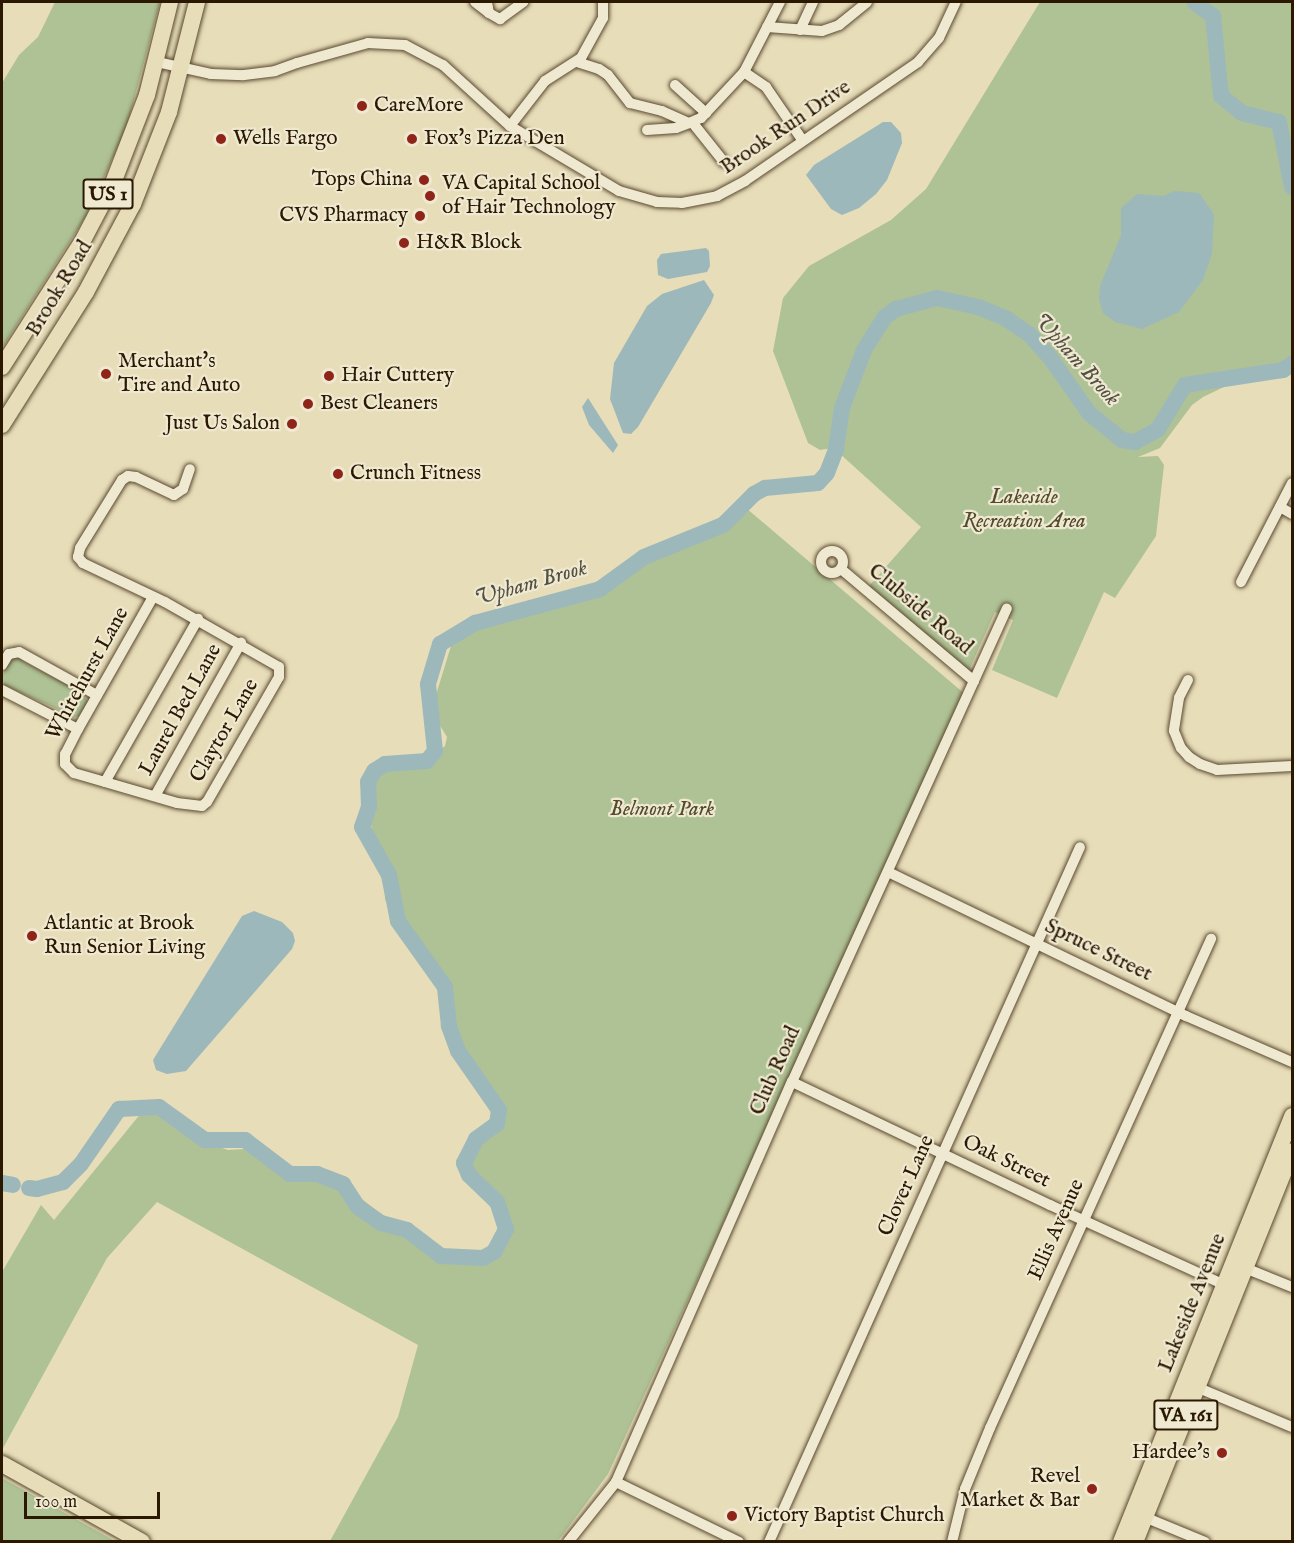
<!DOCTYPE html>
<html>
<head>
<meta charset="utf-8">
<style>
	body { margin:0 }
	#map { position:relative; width:1294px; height:1543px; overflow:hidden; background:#e7ddb9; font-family:"IM FELL English",serif }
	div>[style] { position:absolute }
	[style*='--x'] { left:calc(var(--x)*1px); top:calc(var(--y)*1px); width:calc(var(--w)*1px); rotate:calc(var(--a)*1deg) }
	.green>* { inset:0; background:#afc295 }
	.water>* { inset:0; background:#9db8bb }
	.river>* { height:16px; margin:-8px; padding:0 8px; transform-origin:8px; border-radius:8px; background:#9db8bb }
	.roads { filter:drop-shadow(0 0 2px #5a492f) drop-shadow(0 0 2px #5a492f) }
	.minor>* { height:10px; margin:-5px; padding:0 5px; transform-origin:5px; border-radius:5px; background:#efe9d2 }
	.minor>.ring { margin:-5px; padding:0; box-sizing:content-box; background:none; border:10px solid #efe9d2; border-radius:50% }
	.primary>* { height:16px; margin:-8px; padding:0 8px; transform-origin:8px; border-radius:8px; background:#e7ddb9 }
	.dots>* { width:16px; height:16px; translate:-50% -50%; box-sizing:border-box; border:3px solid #efe9d2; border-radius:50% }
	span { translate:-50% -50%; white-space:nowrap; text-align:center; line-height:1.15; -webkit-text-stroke:4.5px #efe9d2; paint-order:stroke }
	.shield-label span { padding:2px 4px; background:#efe9d2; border:2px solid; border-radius:4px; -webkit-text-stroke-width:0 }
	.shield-label { font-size:20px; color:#2b1801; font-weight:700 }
	.poi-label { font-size:21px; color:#2b1801 }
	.left { translate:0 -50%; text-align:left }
	.right { translate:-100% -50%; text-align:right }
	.street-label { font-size:21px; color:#2b1801 }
	.park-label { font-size:21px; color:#534b2d; font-style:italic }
	.water-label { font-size:22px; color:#535042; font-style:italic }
	.frame { position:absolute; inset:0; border:3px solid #2b1801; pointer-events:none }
	.scale { position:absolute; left:24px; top:1492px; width:136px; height:27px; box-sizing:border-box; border:3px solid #2b1801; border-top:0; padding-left:8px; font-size:18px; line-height:21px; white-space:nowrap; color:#2b1801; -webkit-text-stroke:4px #efe9d2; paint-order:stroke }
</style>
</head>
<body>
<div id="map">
	<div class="green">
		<i style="clip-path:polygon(55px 2px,160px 2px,126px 129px,86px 216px,2px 348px,2px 83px,19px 55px,38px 37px)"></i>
		<i style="clip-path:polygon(1040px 2px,1292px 2px,1292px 370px,1226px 386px,1203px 397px,1192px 405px,1160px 448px,1138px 457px,1158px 456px,1164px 465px,1156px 536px,1115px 598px,1104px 592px,1057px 698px,992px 670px,1013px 620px,995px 612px,969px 670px,869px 586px,921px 527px,839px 453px,838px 447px,820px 450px,808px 443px,773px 351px,783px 298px,809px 266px,891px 220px,926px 189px)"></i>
		<i style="clip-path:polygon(746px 508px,966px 695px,608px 1474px,558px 1541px,330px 1541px,398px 1417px,418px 1345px,157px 1202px,107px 1258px,2px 1450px,2px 1272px,41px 1205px,54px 1220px,146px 1107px,168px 1108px,175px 1113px,189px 1131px,205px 1142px,228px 1150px,245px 1149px,296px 1168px,326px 1183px,344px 1185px,386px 1218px,400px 1224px,414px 1226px,432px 1252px,443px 1260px,462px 1263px,481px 1259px,494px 1247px,502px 1235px,504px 1222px,501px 1207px,460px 1168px,461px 1161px,501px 1126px,469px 1054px,456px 1040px,452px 1030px,455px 1008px,453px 1000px,432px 974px,412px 935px,391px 912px,385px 899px,384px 870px,368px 815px,372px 776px,381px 764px,390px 762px,413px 766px,426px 762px,445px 746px,447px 737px,431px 711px,451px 646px,463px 633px,513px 613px,610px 589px,663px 553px)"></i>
		<i style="clip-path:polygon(16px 657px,21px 658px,24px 662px,83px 693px,88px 703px,79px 716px,69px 719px,66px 713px,4px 685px,2px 675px,9px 662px)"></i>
		<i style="clip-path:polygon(2px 1478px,115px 1541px,2px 1541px)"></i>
	</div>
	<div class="water">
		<i style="clip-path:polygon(883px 122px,891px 122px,901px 133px,902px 143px,887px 180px,876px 194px,859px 208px,842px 215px,831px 209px,806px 175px,814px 165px)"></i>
		<i style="clip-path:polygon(1175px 191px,1199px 193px,1214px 214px,1212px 254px,1203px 280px,1179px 312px,1142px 329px,1115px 322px,1103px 313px,1099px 299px,1100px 286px,1121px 235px,1121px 208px,1137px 194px,1163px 196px)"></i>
		<i style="clip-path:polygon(706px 248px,709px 251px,710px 266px,707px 272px,668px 279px,658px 275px,657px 260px,661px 254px)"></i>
		<i style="clip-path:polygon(704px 280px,714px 295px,711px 303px,638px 427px,631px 434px,623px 433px,610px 399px,614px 363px,647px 306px,662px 294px)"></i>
		<i style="clip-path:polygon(588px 398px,618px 445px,613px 453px,589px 425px,582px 407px)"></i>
		<i style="clip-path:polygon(254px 911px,282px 922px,293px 933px,295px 941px,292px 949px,186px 1071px,167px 1074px,156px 1070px,153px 1060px,242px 916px)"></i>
	</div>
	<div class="river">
		<i style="--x:1194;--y:2;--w:24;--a:36"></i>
		<i style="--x:1213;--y:16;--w:80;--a:84.3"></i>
		<i style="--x:1221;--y:96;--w:27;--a:39"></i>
		<i style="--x:1242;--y:113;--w:38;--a:14"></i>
		<i style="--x:1279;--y:122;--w:66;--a:78.7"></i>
		<i style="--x:2;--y:1183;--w:11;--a:10"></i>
		<i style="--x:29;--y:1188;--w:8;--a:7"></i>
		<i style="--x:37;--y:1189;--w:27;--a:-15"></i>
		<i style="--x:63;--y:1182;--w:25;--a:-45"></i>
		<i style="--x:81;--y:1164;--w:67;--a:-55.4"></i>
		<i style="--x:119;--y:1109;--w:40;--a:-2.9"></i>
		<i style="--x:159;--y:1107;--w:57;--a:35.7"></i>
		<i style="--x:205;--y:1140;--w:40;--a:0"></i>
		<i style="--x:245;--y:1140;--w:56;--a:37.1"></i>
		<i style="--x:290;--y:1174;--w:27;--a:0"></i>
		<i style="--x:317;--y:1174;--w:28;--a:21"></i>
		<i style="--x:343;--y:1184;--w:27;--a:57"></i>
		<i style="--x:358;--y:1207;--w:28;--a:35"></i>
		<i style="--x:381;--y:1223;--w:27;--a:15"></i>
		<i style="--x:407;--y:1230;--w:43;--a:37.4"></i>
		<i style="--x:441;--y:1256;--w:42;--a:2.7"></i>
		<i style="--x:483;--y:1258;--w:13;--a:-29"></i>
		<i style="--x:494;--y:1252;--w:26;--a:-62"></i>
		<i style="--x:506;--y:1229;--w:28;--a:-108"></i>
		<i style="--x:497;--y:1202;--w:39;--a:-136"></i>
		<i style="--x:469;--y:1175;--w:13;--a:-113"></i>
		<i style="--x:464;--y:1163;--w:27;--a:-63"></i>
		<i style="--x:476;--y:1139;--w:26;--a:-36"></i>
		<i style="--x:497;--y:1124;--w:14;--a:-82"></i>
		<i style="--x:499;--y:1110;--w:72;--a:-124.8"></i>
		<i style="--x:458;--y:1051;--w:27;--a:-110"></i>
		<i style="--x:449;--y:1026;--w:39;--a:-96"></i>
		<i style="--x:445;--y:987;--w:81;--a:-125.5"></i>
		<i style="--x:398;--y:921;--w:47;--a:-101.1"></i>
		<i style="--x:389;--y:875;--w:55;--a:-119.4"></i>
		<i style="--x:362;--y:827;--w:21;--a:-71"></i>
		<i style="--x:369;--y:807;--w:25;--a:-92"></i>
		<i style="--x:368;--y:782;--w:13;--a:-61"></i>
		<i style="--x:374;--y:771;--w:13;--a:-32"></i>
		<i style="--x:385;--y:764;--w:42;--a:-4.1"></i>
		<i style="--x:427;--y:761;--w:13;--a:-51"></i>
		<i style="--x:435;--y:751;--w:67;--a:-96"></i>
		<i style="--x:428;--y:684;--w:42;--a:-73.3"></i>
		<i style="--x:440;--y:644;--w:41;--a:-31"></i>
		<i style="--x:475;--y:623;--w:130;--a:-15.2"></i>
		<i style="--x:600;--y:589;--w:54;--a:-36"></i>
		<i style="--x:644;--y:557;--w:85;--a:-22.1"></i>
		<i style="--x:723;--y:525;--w:44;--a:-45"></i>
		<i style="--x:754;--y:494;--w:13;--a:-29"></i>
		<i style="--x:765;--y:488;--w:53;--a:-5.4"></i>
		<i style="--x:818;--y:483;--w:13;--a:-48"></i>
		<i style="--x:827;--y:473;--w:26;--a:-69"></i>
		<i style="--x:836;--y:449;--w:41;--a:-81.7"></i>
		<i style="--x:842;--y:408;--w:62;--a:-69.2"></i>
		<i style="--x:864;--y:350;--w:39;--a:-58"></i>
		<i style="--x:885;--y:317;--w:14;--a:-36"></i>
		<i style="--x:896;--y:309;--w:42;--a:-15"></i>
		<i style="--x:937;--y:298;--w:42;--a:12.4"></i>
		<i style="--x:978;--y:307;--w:29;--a:22"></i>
		<i style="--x:1005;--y:318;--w:29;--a:34"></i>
		<i style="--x:1029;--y:334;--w:30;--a:48"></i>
		<i style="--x:1049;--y:356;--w:70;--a:54.9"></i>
		<i style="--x:1089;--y:413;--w:43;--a:39.3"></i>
		<i style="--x:1122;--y:440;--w:13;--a:9"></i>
		<i style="--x:1135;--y:442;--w:26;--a:-29"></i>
		<i style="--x:1158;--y:429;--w:52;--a:-58.5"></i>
		<i style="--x:1185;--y:385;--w:99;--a:-8.7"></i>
		<i style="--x:1283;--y:370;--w:11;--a:-34"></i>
	</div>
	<div class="roads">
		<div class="minor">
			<i style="--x:475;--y:2;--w:18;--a:38"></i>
			<i style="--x:487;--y:2;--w:11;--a:80"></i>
			<i style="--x:489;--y:13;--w:13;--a:29"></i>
			<i style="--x:500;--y:19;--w:29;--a:-36"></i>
			<i style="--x:767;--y:27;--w:55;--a:4.2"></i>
			<i style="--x:822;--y:31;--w:18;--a:-19"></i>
			<i style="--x:839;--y:25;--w:36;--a:-39"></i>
			<i style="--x:800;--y:30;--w:31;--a:-65"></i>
			<i style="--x:157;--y:62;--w:55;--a:12.5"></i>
			<i style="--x:211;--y:74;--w:33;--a:2"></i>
			<i style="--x:244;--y:75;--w:31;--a:-7"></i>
			<i style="--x:275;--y:71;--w:23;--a:-20"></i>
			<i style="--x:297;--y:63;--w:74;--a:-15.7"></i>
			<i style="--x:368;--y:43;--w:37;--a:3"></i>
			<i style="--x:405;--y:45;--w:43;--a:27.8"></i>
			<i style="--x:443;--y:65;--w:91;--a:42.3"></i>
			<i style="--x:510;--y:126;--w:127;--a:30.8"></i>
			<i style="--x:619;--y:191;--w:40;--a:16"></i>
			<i style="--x:657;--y:202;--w:25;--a:2"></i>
			<i style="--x:682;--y:203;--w:36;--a:-11"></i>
			<i style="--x:717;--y:196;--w:32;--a:-28"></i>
			<i style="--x:745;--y:181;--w:210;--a:-34.5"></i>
			<i style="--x:918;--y:62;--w:32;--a:-49"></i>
			<i style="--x:939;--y:38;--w:40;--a:-65"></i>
			<i style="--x:577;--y:62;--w:23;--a:18"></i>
			<i style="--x:599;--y:69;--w:11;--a:34"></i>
			<i style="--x:608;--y:75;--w:36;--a:52"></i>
			<i style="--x:630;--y:103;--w:33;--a:14"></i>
			<i style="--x:662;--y:111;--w:30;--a:24"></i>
			<i style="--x:689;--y:123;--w:13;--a:-23"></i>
			<i style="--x:701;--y:118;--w:63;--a:-46.9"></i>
			<i style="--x:744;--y:72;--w:27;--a:34"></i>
			<i style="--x:766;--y:87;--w:65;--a:55.6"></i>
			<i style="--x:744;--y:72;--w:79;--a:-62.8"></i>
			<i style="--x:675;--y:85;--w:42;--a:42.1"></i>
			<i style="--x:692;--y:122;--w:51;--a:51.3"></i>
			<i style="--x:510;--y:126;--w:57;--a:-52.1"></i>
			<i style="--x:545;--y:81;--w:43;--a:-32.6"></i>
			<i style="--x:581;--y:58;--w:46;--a:-61.2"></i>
			<i style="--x:603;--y:18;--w:16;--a:-90"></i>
			<i style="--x:647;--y:130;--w:29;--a:-4"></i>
			<i style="--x:676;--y:128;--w:14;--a:-21"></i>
			<i style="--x:1280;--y:507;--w:14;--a:30"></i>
			<i class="ring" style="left:821px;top:551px;width:12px;height:12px"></i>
			<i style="--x:841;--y:569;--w:174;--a:40.1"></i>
			<i style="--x:1241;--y:582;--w:111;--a:-62.7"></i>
			<i style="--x:153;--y:597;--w:152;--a:119.6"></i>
			<i style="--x:78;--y:729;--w:28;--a:117"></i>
			<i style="--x:65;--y:754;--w:10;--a:90"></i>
			<i style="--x:65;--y:764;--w:13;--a:45"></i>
			<i style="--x:74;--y:773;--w:107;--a:16.2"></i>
			<i style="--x:177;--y:803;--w:25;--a:7"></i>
			<i style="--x:202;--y:806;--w:6;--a:-39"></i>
			<i style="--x:207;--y:802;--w:144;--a:-60.1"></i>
			<i style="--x:279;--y:677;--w:10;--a:-90"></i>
			<i style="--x:279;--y:667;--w:131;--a:-150.3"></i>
			<i style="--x:165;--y:602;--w:91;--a:-154.6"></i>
			<i style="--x:83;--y:563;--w:8;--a:-130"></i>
			<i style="--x:78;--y:557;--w:9;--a:-77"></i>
			<i style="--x:80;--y:548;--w:80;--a:-58.3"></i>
			<i style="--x:122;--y:480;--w:7;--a:-34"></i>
			<i style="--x:128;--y:476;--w:8;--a:7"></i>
			<i style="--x:136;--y:477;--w:42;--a:25.3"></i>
			<i style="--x:174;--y:495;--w:11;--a:-34"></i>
			<i style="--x:183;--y:489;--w:21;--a:-71"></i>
			<i style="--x:2;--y:665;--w:13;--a:-58"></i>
			<i style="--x:9;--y:654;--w:10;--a:-11"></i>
			<i style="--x:19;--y:652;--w:89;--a:28.9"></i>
			<i style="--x:1188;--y:680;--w:20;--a:117"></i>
			<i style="--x:1179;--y:698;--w:33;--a:99"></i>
			<i style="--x:1174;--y:731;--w:18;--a:68"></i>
			<i style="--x:1181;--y:748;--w:12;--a:48"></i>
			<i style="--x:1189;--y:757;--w:13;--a:32"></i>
			<i style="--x:1200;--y:764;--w:18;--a:19"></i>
			<i style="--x:1217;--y:770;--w:75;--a:-3.1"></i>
			<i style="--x:2;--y:690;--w:85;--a:27.2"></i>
			<i style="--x:105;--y:782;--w:188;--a:-60.3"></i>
			<i style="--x:155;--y:796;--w:176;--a:-60.7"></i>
			<i style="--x:888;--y:872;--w:331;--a:25.8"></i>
			<i style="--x:1186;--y:1016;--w:116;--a:23.5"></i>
			<i style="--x:792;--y:1082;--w:286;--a:25.5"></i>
			<i style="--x:1050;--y:1205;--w:197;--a:24.6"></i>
			<i style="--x:1245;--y:1268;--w:51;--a:22"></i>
			<i style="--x:1194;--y:1386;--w:106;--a:22.7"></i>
			<i style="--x:616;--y:1482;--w:137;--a:26"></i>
			<i style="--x:1142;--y:1516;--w:68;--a:22.4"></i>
			<i style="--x:568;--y:1542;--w:77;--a:-51.3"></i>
			<i style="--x:616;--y:1482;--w:437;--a:-66.3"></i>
			<i style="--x:792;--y:1082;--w:520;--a:-65.6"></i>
			<i style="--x:769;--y:1542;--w:761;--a:-65.89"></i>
			<i style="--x:952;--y:1542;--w:55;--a:-76.2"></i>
			<i style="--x:965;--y:1489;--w:66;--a:-67.7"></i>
			<i style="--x:990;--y:1428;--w:537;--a:-65.68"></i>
		</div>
		<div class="primary">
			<i style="--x:2;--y:367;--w:148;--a:-57.4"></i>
			<i style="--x:82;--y:242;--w:67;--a:-62.3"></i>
			<i style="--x:113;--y:183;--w:94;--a:-68.9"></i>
			<i style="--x:147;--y:95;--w:96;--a:-76.1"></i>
			<i style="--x:2;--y:425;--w:157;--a:-57.7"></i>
			<i style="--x:86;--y:292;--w:100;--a:-61.9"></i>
			<i style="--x:133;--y:204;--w:99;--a:-68.6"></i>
			<i style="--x:169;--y:112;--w:114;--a:-75.7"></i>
			<i style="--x:2;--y:1464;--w:160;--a:29.1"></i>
			<i style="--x:1121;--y:1542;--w:459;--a:-68.1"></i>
			<i style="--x:1135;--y:1542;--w:421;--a:-68.1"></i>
		</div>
	</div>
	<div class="dots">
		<i style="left:362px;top:106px;background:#8f2418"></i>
		<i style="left:221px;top:139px;background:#8f2418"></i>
		<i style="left:412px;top:139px;background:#8f2418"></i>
		<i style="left:424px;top:180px;background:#8f2418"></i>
		<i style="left:430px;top:196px;background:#8f2418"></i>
		<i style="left:420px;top:216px;background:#8f2418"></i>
		<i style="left:404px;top:243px;background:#8f2418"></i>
		<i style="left:106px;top:374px;background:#8f2418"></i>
		<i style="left:329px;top:376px;background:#8f2418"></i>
		<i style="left:308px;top:404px;background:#8f2418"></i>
		<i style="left:292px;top:424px;background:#8f2418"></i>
		<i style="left:338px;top:474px;background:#8f2418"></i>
		<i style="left:32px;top:936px;background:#8f2418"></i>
		<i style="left:1222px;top:1453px;background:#8f2418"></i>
		<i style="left:1092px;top:1489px;background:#8f2418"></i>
		<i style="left:732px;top:1516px;background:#8f2418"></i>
	</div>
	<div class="shield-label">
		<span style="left:108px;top:194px">US 1</span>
		<span style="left:1186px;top:1415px">VA 161</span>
	</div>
	<div class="poi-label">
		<span class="left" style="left:374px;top:106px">CareMore</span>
		<span class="left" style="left:233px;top:139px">Wells Fargo</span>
		<span class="left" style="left:424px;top:139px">Fox's Pizza Den</span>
		<span class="right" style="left:412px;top:180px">Tops China</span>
		<span class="left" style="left:442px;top:196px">VA Capital School<br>of Hair Technology</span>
		<span class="right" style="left:408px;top:216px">CVS Pharmacy</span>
		<span class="left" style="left:416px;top:243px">H&amp;R Block</span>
		<span class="left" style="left:118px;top:374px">Merchant's<br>Tire and Auto</span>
		<span class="left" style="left:341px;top:376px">Hair Cuttery</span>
		<span class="left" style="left:320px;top:404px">Best Cleaners</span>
		<span class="right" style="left:280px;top:424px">Just Us Salon</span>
		<span class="left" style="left:350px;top:474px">Crunch Fitness</span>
		<span class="left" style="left:44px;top:936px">Atlantic at Brook<br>Run Senior Living</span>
		<span class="right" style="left:1210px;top:1453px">Hardee's</span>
		<span class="right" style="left:1080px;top:1489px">Revel<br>Market &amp; Bar</span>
		<span class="left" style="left:744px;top:1516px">Victory Baptist Church</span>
	</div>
	<div class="street-label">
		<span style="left:786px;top:128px;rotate:-34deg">Brook Run Drive</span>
		<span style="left:60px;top:289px;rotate:-59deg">Brook Road</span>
		<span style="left:920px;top:610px;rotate:40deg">Clubside Road</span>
		<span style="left:88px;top:674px;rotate:-61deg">Whitehurst Lane</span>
		<span style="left:181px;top:710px;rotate:-61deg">Laurel Bed Lane</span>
		<span style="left:225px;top:731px;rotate:-60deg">Claytor Lane</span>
		<span style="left:1098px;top:951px;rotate:26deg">Spruce Street</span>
		<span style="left:776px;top:1071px;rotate:-66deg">Club Road</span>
		<span style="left:1006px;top:1162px;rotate:26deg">Oak Street</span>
		<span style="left:907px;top:1186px;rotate:-66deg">Clover Lane</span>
		<span style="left:1057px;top:1230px;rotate:-66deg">Ellis Avenue</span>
		<span style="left:1193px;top:1303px;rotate:-68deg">Lakeside Avenue</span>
	</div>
	<div class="park-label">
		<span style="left:1024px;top:510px">Lakeside<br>Recreation Area</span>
		<span style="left:662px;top:810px">Belmont Park</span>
	</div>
	<div class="water-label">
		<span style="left:1076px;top:360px;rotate:48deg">Upham Brook</span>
		<span style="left:531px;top:584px;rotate:-16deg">Upham Brook</span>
	</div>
	<div class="frame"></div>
	<div class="scale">100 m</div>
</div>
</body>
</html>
